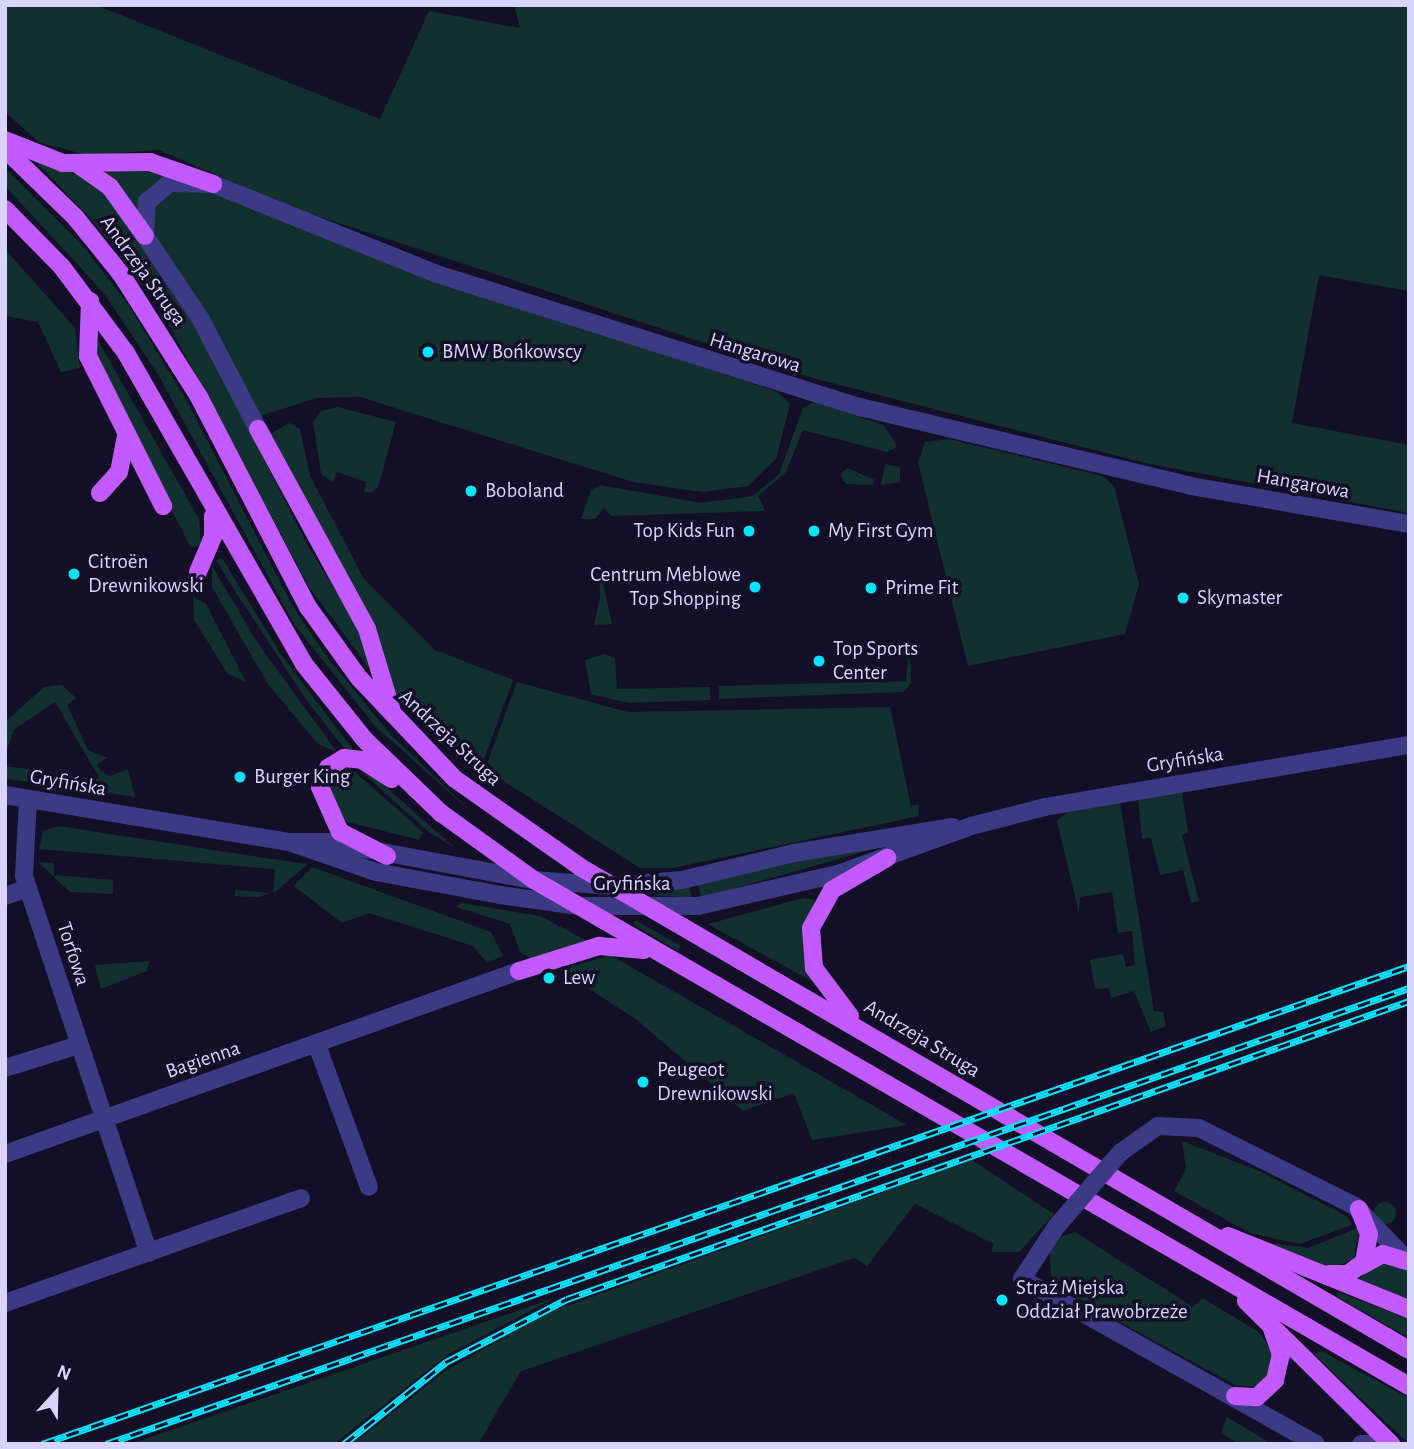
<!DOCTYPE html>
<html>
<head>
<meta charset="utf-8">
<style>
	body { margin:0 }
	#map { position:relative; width:1414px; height:1449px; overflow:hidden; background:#130f26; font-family:"Alegreya Sans",sans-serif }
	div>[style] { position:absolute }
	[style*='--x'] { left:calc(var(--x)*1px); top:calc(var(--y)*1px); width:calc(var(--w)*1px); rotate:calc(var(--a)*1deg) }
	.green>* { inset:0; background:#12302f }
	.round { border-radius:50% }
	.minor>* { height:18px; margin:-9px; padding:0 9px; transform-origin:9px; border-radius:9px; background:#3d3a85 }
	.major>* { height:18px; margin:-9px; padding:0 9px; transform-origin:9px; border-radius:9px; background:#c25bff }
	.rail>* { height:7px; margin-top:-3.5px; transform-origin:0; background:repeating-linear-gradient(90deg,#130f26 0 13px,#00e5ff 0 26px); box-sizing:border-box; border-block:2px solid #00e5ff }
	.minor-bridge>* { height:18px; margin:-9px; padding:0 9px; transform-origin:9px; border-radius:9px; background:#3d3a85 }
	.dots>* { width:19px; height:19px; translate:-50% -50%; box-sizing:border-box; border:4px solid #130f26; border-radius:50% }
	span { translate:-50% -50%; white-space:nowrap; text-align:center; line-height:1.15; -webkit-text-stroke:7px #130f26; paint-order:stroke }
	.street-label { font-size:21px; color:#d9d4ff }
	.poi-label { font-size:21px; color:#d9d4ff }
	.left { translate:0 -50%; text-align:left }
	.right { translate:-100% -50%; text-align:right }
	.frame { position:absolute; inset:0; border:7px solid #d9d4ff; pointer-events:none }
	.north { position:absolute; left:21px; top:1358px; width:70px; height:70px; -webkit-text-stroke:5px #130f26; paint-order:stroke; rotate:22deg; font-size:19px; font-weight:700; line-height:28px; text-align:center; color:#d9d4ff }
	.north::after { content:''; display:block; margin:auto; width:24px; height:32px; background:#d9d4ff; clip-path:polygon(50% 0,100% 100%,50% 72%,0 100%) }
</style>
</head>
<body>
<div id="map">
	<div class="green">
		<i style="clip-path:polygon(5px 5px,96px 5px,380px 119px,429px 11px,520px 28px,514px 5px,1409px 5px,1409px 291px,1319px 275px,1292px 423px,1409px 445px,1409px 513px,1145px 463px,812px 378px,287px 206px,159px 150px,87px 155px,40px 143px,5px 112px)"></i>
		<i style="clip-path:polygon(36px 162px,72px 168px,99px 184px,194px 321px,308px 546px,360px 630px,372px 672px,309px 587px,162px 312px,94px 222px)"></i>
		<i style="clip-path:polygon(5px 168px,83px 246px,128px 304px,189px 405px,292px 605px,328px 658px,392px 736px,477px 817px,375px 726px,294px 624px,159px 376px,103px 292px,5px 186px)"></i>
		<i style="clip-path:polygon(102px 169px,171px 170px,136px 212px)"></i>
		<i style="clip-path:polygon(199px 188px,431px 278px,776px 391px,790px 404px,776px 459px,748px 486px,702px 492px,633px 482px,360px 397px,317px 398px,260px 416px,148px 227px,150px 211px,164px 193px)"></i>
		<i style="clip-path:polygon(5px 249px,75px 328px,80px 368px,61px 372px,38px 322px,5px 316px)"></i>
		<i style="clip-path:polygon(95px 335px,199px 519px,201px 545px,191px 548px,98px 365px)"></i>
		<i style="clip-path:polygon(814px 402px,884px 425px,897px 447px,887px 452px,803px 430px,786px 472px,758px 496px,765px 511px,611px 516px,604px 508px,595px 519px,581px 519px,591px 490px,600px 485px,701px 503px,753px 496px,779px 474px,803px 408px)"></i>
		<i style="clip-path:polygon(338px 407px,396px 422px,378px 487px,371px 493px,364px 492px,366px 482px,337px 472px,333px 482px,321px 474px,313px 422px,321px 411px)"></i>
		<i style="clip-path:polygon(289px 423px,300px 429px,310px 476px,364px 579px,435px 650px,513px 680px,479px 773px,392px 689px,270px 434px)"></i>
		<i style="clip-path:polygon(949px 439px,1103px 476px,1114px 486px,1139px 584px,1125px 634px,968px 666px,918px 463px,925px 442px)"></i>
		<i style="clip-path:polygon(885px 464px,900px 467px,900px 482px,881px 485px)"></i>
		<i style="clip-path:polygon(847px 468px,875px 480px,873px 485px,846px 484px,840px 475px)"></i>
		<i style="clip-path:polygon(222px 558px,280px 653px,354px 751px,346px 751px,307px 701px,233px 588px,216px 560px)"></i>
		<i style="clip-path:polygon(599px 565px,612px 624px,594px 625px,600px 597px)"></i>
		<i style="clip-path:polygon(212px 566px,259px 645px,337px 752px,318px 744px,267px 683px,212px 587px)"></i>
		<i style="clip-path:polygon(193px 596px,206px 604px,246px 682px,228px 674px,194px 620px)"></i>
		<i style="clip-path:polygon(910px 642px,911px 683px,903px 692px,719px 699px,719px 686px,906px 681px)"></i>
		<i style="clip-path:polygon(605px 654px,615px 658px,617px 689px,710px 687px,710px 700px,628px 703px,591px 694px,585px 660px)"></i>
		<i style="clip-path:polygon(517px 682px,628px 712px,890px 707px,911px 806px,918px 805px,919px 816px,673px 868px,640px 868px,485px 769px)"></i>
		<i style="clip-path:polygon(62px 685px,76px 698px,67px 705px,88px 750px,107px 758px,97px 764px,100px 770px,110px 776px,128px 769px,135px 797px,48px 784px,49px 772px,100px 779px,55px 702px,14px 730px,5px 755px,5px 722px,44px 687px)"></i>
		<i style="clip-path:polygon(5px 766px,36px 770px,40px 783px,5px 779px)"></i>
		<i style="clip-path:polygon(348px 766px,423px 832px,419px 840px,344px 821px,327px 788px)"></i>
		<i style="clip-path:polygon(355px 766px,370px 773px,455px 848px,429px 832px)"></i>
		<i style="clip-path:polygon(1182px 792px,1188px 833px,1182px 835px,1199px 901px,1191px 903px,1183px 870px,1160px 875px,1151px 838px,1142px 839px,1138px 799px)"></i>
		<i style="clip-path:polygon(1120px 802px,1154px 1011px,1163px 1012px,1166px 1026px,1151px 1032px,1134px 991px,1111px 998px,1109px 988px,1095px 989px,1090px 960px,1123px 954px,1126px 967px,1135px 965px,1132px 931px,1118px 933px,1112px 892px,1080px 897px,1079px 913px,1057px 821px,1068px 811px)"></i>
		<i style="clip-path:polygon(58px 826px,265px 858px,308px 864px,275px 892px,258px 897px,235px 896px,235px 890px,273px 893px,275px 869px,39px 849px,43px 831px)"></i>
		<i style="clip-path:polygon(905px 840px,701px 898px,698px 884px,773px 865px)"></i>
		<i style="clip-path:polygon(38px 862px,54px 863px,54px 875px,113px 880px,113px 894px,70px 892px)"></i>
		<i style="clip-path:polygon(312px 867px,491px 932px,503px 956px,487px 963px,473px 946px,369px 913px,342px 923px,294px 886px)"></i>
		<i style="clip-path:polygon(689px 886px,692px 898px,654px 895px,658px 892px)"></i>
		<i style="clip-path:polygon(803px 898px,815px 900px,803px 940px,815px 983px,708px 924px)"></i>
		<i style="clip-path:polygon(462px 903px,540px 916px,593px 944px,533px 960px,520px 952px,510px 924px,456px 907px)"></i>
		<i style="clip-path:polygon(635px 920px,681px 946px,678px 951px,633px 924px)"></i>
		<i style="clip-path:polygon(610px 955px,907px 1125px,812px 1140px,794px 1093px,743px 1111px,637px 1020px,560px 970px)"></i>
		<i style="clip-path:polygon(150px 961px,147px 971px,101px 989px,95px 965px)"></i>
		<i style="clip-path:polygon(1182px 1141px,1262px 1172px,1348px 1217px,1352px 1225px,1300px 1244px,1250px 1233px,1174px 1191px,1186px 1170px)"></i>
		<i style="clip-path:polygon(972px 1160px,1054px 1214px,1019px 1252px,991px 1252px,994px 1244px,915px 1204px,867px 1266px,854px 1258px,521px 1371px,478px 1444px,353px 1444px,445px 1371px,550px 1312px)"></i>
		<i class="round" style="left:1374px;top:1202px;width:22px;height:22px"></i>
		<i style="clip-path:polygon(1360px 1227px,1353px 1260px,1329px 1269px,1263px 1242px,1308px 1248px)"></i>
		<i style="clip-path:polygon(1075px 1232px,1193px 1307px,1203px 1298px,1260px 1333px,1274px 1356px,1270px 1374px,1256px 1386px,1237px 1386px,1061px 1290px,1051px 1276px,1050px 1253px,1057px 1238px)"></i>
		<i style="clip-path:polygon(1386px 1260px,1409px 1270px,1409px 1303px,1354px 1280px)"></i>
		<i style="clip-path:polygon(1338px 1292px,1409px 1319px,1409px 1338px,1337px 1297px)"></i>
		<i style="clip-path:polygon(557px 1297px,447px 1355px,334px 1444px,131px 1444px)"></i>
		<i style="clip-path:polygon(1321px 1351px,1409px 1398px,1409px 1444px,1314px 1354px)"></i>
		<i style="clip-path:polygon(1227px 1417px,1272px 1444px,1239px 1444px,1221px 1433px)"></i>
	</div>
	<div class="minor">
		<i style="--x:258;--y:429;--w:125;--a:-117.6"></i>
		<i style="--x:200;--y:318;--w:99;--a:-123.9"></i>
		<i style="--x:145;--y:236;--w:34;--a:-87"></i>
		<i style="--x:147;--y:202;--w:30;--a:-40"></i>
		<i style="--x:170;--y:183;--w:43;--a:1.3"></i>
		<i style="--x:213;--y:184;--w:238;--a:21.9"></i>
		<i style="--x:434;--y:273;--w:447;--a:17.5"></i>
		<i style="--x:860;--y:407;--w:340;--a:13.4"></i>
		<i style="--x:1191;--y:486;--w:221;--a:9.9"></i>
		<i style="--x:5;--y:795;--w:288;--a:9.4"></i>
		<i style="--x:289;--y:842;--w:39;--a:0"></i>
		<i style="--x:328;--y:842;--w:209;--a:10.5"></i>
		<i style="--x:534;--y:880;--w:80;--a:4.3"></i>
		<i style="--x:614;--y:886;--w:68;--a:-5"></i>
		<i style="--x:682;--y:880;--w:115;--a:-13.6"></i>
		<i style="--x:794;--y:853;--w:161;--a:-9.3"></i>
		<i style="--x:28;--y:799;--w:77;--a:93"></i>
		<i style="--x:24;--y:876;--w:397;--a:71.7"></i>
		<i style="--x:289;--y:842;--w:92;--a:19"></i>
		<i style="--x:376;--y:872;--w:126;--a:10.5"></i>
		<i style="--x:500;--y:895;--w:80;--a:7.9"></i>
		<i style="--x:579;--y:906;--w:119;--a:0"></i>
		<i style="--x:698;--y:906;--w:144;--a:-12.9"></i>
		<i style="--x:838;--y:874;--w:141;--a:-19.8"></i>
		<i style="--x:971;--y:826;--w:76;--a:-14.4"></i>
		<i style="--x:1045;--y:807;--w:369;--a:-9.7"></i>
		<i style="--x:5;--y:896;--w:24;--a:-19"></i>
		<i style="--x:317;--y:1045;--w:151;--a:69.9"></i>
		<i style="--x:5;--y:1068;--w:77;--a:-17.3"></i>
		<i style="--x:1121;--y:1152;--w:45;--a:-35.1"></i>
		<i style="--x:1158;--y:1126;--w:41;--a:2.8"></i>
		<i style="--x:1199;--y:1128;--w:174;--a:26.6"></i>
		<i style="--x:1355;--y:1206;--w:78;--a:46"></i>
		<i style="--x:5;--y:1154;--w:546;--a:-19.6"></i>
		<i style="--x:1056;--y:1227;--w:62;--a:123.2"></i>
		<i style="--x:1022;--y:1279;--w:337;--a:29.3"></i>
		<i style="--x:5;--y:1303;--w:314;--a:-19.5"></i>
		<i style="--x:1361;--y:1444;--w:19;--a:0"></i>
	</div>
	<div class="major">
		<i style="--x:5;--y:140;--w:62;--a:21.6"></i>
		<i style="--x:63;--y:163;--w:87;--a:-0.7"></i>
		<i style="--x:150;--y:162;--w:67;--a:19.2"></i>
		<i style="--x:5;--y:149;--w:98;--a:44.2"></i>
		<i style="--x:75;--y:217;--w:73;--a:51.1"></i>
		<i style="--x:121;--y:274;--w:146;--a:57.6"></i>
		<i style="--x:199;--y:397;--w:237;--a:62.6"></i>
		<i style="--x:308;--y:607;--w:87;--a:54.3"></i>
		<i style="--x:359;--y:678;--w:139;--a:46.5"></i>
		<i style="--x:455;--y:779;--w:153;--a:35.1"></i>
		<i style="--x:580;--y:867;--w:959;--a:30.23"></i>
		<i style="--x:80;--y:166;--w:37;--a:35"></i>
		<i style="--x:110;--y:187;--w:60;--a:54.5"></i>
		<i style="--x:5;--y:209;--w:81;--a:45.5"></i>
		<i style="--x:62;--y:267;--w:107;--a:53.3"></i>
		<i style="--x:126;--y:353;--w:358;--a:60.2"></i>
		<i style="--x:304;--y:664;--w:96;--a:51.3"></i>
		<i style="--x:364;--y:739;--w:107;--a:43.9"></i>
		<i style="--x:441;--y:813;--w:115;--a:35.8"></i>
		<i style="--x:534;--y:880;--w:1011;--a:30.04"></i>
		<i style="--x:90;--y:301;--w:55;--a:92.1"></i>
		<i style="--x:88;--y:356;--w:168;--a:63.4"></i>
		<i style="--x:258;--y:429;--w:228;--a:61.4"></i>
		<i style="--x:367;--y:629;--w:83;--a:73.1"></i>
		<i style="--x:100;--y:493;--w:28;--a:-48"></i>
		<i style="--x:119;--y:472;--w:38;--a:-79"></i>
		<i style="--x:198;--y:572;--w:38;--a:-67"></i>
		<i style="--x:213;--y:537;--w:21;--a:-90"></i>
		<i style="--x:387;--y:856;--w:53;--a:-152.9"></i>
		<i style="--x:340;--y:832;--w:49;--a:-114"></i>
		<i style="--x:320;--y:787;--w:21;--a:-67"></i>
		<i style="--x:328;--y:768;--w:19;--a:-32"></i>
		<i style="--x:344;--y:758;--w:18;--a:6"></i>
		<i style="--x:362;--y:760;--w:35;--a:33"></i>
		<i style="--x:519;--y:971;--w:84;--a:-17.4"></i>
		<i style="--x:599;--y:946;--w:45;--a:5.1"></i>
		<i style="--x:850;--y:1016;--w:60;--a:-126.9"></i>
		<i style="--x:814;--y:968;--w:40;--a:-94.3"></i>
		<i style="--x:811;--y:928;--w:43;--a:-61.1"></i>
		<i style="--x:832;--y:890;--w:64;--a:-30.2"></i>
		<i style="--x:1228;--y:1236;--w:195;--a:22"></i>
		<i style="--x:1361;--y:1266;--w:25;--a:-29"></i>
		<i style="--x:1383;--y:1254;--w:24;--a:17"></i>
		<i style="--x:1329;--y:1274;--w:19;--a:0"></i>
		<i style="--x:1348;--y:1274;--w:20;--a:-37"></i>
		<i style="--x:1364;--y:1262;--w:28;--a:-80"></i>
		<i style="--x:1369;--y:1234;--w:27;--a:-112"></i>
		<i style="--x:1246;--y:1301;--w:204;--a:44.6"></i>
		<i style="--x:1235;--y:1396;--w:22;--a:3"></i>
		<i style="--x:1257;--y:1397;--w:25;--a:-43"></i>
		<i style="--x:1275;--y:1380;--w:26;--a:-77"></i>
		<i style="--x:1281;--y:1355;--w:31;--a:-109"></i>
	</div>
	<div class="rail">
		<i style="--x:42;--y:1444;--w:1448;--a:-19.27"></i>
		<i style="--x:106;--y:1444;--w:1380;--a:-19.29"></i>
		<i style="--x:344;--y:1444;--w:131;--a:-38.8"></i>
		<i style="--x:446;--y:1362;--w:136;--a:-27.5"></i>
		<i style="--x:567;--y:1299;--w:893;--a:-19.49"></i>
	</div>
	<div class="minor-bridge">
		<i style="--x:1056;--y:1227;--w:99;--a:-49.1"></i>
	</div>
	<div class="dots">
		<i style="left:428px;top:352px;background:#00e5ff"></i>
		<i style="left:471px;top:491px;background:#00e5ff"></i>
		<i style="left:749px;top:531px;background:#00e5ff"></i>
		<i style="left:814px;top:531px;background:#00e5ff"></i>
		<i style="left:74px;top:574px;background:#00e5ff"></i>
		<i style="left:755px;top:587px;background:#00e5ff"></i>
		<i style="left:871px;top:588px;background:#00e5ff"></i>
		<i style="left:1183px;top:598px;background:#00e5ff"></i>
		<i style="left:819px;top:661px;background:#00e5ff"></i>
		<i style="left:240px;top:777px;background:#00e5ff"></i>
		<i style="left:549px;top:978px;background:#00e5ff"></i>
		<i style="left:643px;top:1082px;background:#00e5ff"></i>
		<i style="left:1002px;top:1300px;background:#00e5ff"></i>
	</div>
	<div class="street-label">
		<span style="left:143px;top:271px;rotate:54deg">Andrzeja Struga</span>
		<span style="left:755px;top:353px;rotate:17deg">Hangarowa</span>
		<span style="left:1303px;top:484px;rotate:10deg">Hangarowa</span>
		<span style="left:450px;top:738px;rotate:43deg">Andrzeja Struga</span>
		<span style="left:1185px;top:760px;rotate:-9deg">Gryfińska</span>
		<span style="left:68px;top:783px;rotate:10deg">Gryfińska</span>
		<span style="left:632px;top:884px">Gryfińska</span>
		<span style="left:73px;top:954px;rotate:72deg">Torfowa</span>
		<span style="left:922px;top:1039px;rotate:31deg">Andrzeja Struga</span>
		<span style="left:203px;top:1060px;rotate:-19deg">Bagienna</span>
	</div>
	<div class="poi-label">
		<span class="left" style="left:442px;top:352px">BMW Bońkowscy</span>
		<span class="left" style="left:485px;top:491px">Boboland</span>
		<span class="right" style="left:735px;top:531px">Top Kids Fun</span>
		<span class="left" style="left:828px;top:531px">My First Gym</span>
		<span class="left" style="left:88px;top:574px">Citroën<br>Drewnikowski</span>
		<span class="right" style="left:741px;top:587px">Centrum Meblowe<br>Top Shopping</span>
		<span class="left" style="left:885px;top:588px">Prime Fit</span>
		<span class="left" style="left:1197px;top:598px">Skymaster</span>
		<span class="left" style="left:833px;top:661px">Top Sports<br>Center</span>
		<span class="left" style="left:254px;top:777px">Burger King</span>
		<span class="left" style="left:563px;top:978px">Lew</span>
		<span class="left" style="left:657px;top:1082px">Peugeot<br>Drewnikowski</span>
		<span class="left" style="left:1016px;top:1300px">Straż Miejska<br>Oddział Prawobrzeże</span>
	</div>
	<div class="frame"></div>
	<div class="north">N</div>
</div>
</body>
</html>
